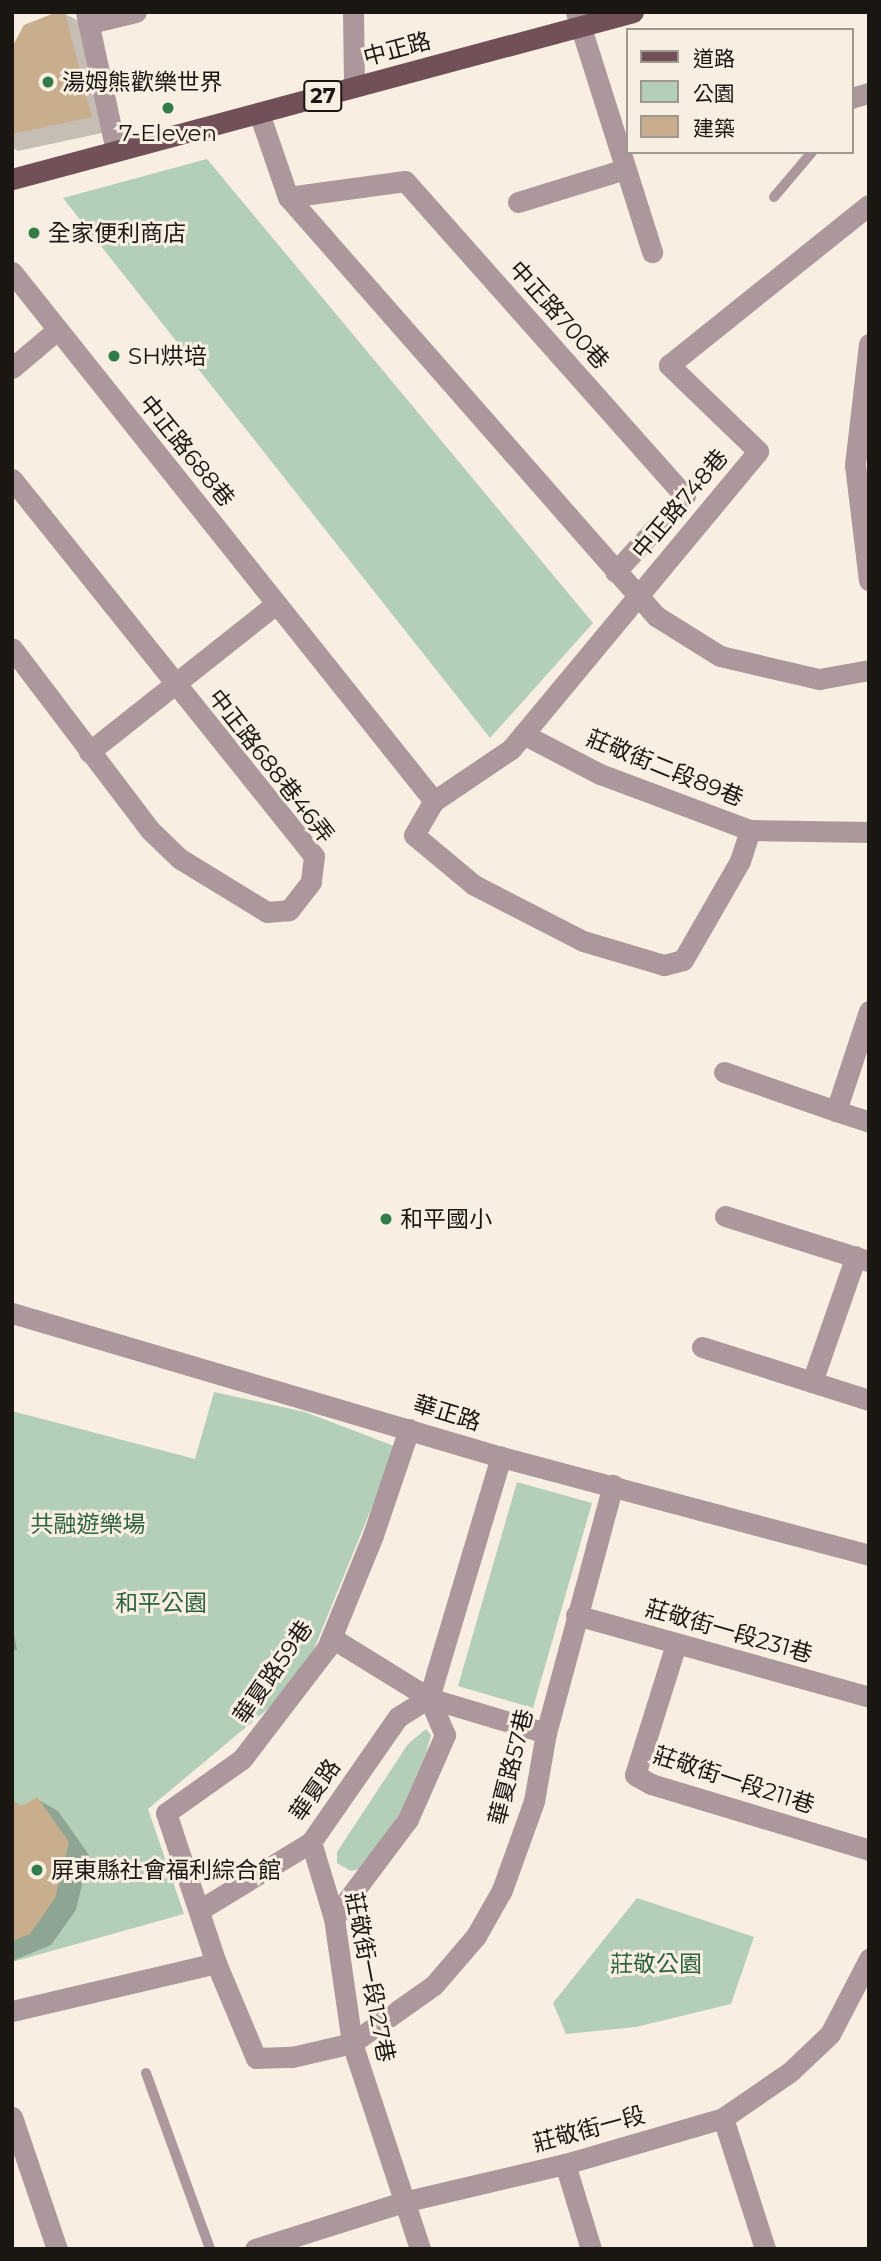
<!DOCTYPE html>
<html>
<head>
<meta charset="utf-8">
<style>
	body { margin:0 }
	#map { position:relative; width:881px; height:2261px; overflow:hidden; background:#f8eee2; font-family:Montserrat,"Noto Sans TC",sans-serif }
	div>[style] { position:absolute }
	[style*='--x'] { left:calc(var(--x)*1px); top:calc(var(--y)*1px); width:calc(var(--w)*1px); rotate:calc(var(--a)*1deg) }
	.green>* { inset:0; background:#b3cfb8 }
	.shadow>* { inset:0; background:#0003 }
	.building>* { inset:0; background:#c9ae8d }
	.lane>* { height:10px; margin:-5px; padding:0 5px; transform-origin:5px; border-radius:5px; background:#ac989c }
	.street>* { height:21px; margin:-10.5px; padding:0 10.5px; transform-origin:10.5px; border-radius:10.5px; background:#ac989c }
	.primary>* { height:21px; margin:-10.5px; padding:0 10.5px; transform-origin:10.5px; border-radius:10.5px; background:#725058 }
	.dots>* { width:19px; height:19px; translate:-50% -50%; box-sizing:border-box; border:4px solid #f8eee2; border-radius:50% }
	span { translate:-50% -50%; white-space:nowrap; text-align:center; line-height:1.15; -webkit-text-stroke:6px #f8eee2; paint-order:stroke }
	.shield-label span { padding:2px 5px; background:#f8eee2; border:2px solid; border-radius:5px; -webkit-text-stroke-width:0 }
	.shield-label { font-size:21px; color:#1a1713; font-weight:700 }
	.street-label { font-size:23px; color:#1a1713 }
	.poi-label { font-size:23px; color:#1a1713 }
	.left { translate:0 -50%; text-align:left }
	.park-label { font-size:23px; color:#2c633d }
	.frame { position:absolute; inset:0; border:14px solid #1a1713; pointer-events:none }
	.legend { position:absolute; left:626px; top:28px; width:228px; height:126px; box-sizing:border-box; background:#f8eee2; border:2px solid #9f988f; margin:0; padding:9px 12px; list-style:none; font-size:21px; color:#1a1713 }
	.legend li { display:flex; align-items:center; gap:14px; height:35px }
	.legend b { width:35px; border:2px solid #9f988f }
</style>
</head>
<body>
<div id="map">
	<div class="green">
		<i style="clip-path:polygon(207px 159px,593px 623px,490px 738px,63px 198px)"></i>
		<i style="clip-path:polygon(214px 1392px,305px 1412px,394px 1446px,380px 1487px,314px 1649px,270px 1707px,148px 1809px,184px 1914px,12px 1962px,12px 1411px,195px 1459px)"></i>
		<i style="clip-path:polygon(517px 1482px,592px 1503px,533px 1708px,458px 1686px)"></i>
		<i style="clip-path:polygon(426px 1729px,431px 1735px,426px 1753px,400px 1813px,360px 1869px,351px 1871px,337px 1863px,337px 1852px,408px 1744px)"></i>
		<i style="clip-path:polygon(637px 1898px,754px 1937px,731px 2004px,636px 2027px,566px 2034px,553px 2003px)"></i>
	</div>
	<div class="shadow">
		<i style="clip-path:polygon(62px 12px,88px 26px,116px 130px,18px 151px,12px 148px,12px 51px)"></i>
		<i style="clip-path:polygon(12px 1624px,17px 1650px,12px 1650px)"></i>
		<i style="clip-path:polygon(37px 1799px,58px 1811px,89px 1855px,76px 1910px,51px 1945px,12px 1961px,12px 1802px,22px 1808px)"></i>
	</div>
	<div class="building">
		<i style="clip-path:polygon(57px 12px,65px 12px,92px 117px,12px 134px,12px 47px,24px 25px)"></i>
		<i style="clip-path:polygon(37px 1797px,69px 1842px,55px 1898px,30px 1934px,12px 1941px,12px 1800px,22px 1806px)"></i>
	</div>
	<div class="lane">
		<i style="--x:774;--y:197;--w:59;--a:-49.8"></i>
		<i style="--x:146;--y:2073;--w:187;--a:70"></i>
	</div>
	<div class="street">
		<i style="--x:86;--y:12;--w:142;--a:77.8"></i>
		<i style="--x:353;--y:12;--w:75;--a:89.2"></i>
		<i style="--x:576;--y:12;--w:252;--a:72.4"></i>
		<i style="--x:90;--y:23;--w:47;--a:-13.4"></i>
		<i style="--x:851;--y:98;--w:19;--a:-16"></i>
		<i style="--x:259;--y:113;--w:89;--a:71"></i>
		<i style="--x:288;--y:197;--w:558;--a:48.71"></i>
		<i style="--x:656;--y:616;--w:75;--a:32"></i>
		<i style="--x:720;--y:656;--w:102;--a:13.1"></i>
		<i style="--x:819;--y:679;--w:51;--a:-10.2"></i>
		<i style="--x:288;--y:197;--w:118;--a:-7.8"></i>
		<i style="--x:405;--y:181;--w:421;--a:48.4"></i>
		<i style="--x:685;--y:496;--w:103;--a:132.6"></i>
		<i style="--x:518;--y:202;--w:112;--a:-17.1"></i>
		<i style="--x:12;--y:272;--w:677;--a:51.42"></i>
		<i style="--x:869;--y:344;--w:122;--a:96.6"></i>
		<i style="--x:855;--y:465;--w:116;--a:83.1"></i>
		<i style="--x:12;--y:368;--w:59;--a:-40.2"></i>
		<i style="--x:12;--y:479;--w:483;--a:51.3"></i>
		<i style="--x:314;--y:856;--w:26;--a:97"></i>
		<i style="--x:311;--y:882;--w:36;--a:128"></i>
		<i style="--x:289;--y:910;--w:22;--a:175"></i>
		<i style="--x:267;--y:912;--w:103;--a:-148.5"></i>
		<i style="--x:179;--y:858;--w:40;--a:-136"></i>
		<i style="--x:150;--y:830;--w:228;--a:-127.2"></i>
		<i style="--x:523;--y:734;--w:87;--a:27.5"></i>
		<i style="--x:600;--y:774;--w:160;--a:20.5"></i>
		<i style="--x:750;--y:830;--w:119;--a:1"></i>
		<i style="--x:89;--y:752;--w:238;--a:-38.4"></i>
		<i style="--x:750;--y:830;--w:33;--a:108"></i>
		<i style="--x:740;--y:861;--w:114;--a:119.9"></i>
		<i style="--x:683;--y:960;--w:20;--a:165"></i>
		<i style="--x:664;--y:965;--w:84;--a:-163.5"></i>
		<i style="--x:583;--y:941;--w:123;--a:-152.8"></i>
		<i style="--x:474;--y:885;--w:78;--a:-140.2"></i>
		<i style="--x:414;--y:835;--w:39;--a:-60"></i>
		<i style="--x:434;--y:801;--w:93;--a:-34"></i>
		<i style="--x:511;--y:749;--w:387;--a:-50.3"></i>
		<i style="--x:758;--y:451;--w:124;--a:-136"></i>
		<i style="--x:669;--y:365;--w:256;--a:-38.7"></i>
		<i style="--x:869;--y:1011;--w:105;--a:108.3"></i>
		<i style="--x:836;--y:1111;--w:35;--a:18"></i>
		<i style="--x:724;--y:1072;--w:119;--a:19.2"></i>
		<i style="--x:725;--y:1216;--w:151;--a:17.4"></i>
		<i style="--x:12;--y:1313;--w:510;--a:16.41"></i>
		<i style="--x:501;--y:1457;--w:381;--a:14.9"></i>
		<i style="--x:702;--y:1347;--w:175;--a:17.6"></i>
		<i style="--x:812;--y:1382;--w:133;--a:-70.8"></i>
		<i style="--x:576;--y:1615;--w:304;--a:15.6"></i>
		<i style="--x:332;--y:1638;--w:114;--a:31.7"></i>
		<i style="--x:429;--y:1698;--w:122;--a:16.7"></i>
		<i style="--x:676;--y:1644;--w:137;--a:107.4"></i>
		<i style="--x:635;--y:1775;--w:18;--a:29"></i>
		<i style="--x:651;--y:1784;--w:228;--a:16.8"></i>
		<i style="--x:311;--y:1842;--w:79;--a:73.2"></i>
		<i style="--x:334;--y:1918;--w:126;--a:81.8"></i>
		<i style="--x:352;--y:2043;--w:217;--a:71.7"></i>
		<i style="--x:201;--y:1909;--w:129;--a:-31.3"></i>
		<i style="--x:311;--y:1842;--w:152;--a:-55.2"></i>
		<i style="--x:398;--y:1717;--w:36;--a:-32"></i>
		<i style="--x:429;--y:1698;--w:252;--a:-73.4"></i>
		<i style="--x:334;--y:1918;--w:124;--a:-53.2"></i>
		<i style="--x:408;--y:1819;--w:92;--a:-66.2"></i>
		<i style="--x:445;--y:1735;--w:40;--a:-113.4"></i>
		<i style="--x:216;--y:1963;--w:103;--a:67.2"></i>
		<i style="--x:256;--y:2058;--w:36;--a:-2"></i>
		<i style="--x:292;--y:2057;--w:62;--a:-13.1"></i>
		<i style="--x:352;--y:2043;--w:100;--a:-35.3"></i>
		<i style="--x:434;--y:1985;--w:65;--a:-49.4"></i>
		<i style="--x:476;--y:1936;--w:53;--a:-60.5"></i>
		<i style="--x:502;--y:1890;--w:95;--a:-70.2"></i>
		<i style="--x:534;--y:1801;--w:69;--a:-80"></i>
		<i style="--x:546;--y:1733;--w:257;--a:-74.9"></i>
		<i style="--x:12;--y:2011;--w:210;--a:-13.2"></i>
		<i style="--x:216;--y:1963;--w:158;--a:-108.4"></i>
		<i style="--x:166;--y:1813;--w:93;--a:-35.4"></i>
		<i style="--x:242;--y:1759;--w:140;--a:-52.6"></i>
		<i style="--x:327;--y:1648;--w:122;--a:-67.8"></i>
		<i style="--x:373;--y:1535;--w:112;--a:-71.2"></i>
		<i style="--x:12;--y:2117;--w:139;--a:71.2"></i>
		<i style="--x:723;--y:2118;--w:138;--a:72.2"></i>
		<i style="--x:565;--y:2164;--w:89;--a:73"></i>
		<i style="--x:255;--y:2249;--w:155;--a:-17.6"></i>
		<i style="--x:403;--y:2202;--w:166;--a:-13.2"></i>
		<i style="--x:565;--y:2164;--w:165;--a:-16.2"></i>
		<i style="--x:723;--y:2118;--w:81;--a:-34.5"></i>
		<i style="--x:790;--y:2072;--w:55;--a:-43.5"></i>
		<i style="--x:830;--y:2034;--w:85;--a:-62.5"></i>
	</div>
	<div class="primary">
		<i style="--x:12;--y:179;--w:643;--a:-15.05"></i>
	</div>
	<div class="dots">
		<i style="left:48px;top:82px;background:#327c4a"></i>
		<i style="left:168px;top:108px;background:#327c4a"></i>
		<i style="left:34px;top:233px;background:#327c4a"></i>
		<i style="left:114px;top:356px;background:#327c4a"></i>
		<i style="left:386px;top:1219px;background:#327c4a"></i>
		<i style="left:37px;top:1870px;background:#327c4a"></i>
	</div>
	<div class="shield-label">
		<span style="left:323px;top:96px">27</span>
	</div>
	<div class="street-label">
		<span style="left:397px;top:49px;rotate:-15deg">中正路</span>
		<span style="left:559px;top:315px;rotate:48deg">中正路700巷</span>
		<span style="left:187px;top:451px;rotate:51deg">中正路688巷</span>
		<span style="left:680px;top:504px;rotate:-50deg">中正路748巷</span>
		<span style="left:271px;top:766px;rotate:52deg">中正路688巷46弄</span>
		<span style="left:665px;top:768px;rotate:22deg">莊敬街二段89巷</span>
		<span style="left:447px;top:1413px;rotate:17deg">華正路</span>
		<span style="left:729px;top:1631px;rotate:16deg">莊敬街一段231巷</span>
		<span style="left:273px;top:1672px;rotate:-55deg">華夏路59巷</span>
		<span style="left:511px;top:1767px;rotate:-76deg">華夏路57巷</span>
		<span style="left:734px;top:1780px;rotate:18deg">莊敬街一段211巷</span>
		<span style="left:315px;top:1790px;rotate:-55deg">華夏路</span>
		<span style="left:370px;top:1977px;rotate:79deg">莊敬街一段127巷</span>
		<span style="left:589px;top:2129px;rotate:-15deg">莊敬街一段</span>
	</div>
	<div class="poi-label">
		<span class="left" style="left:62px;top:82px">湯姆熊歡樂世界</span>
		<span style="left:168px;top:133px">7-Eleven</span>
		<span class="left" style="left:48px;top:233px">全家便利商店</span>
		<span class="left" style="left:128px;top:356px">SH烘培</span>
		<span class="left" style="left:400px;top:1219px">和平國小</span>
		<span class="left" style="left:51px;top:1870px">屏東縣社會福利綜合館</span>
	</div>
	<div class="park-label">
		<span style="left:88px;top:1524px">共融遊樂場</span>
		<span style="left:161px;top:1603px">和平公園</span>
		<span style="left:656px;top:1964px">莊敬公園</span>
	</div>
	<div class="frame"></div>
	<ul class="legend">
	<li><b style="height:9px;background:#725058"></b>道路</li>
	<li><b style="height:19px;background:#b3cfb8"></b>公園</li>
	<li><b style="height:19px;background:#c9ae8d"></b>建築</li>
	</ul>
</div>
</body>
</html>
